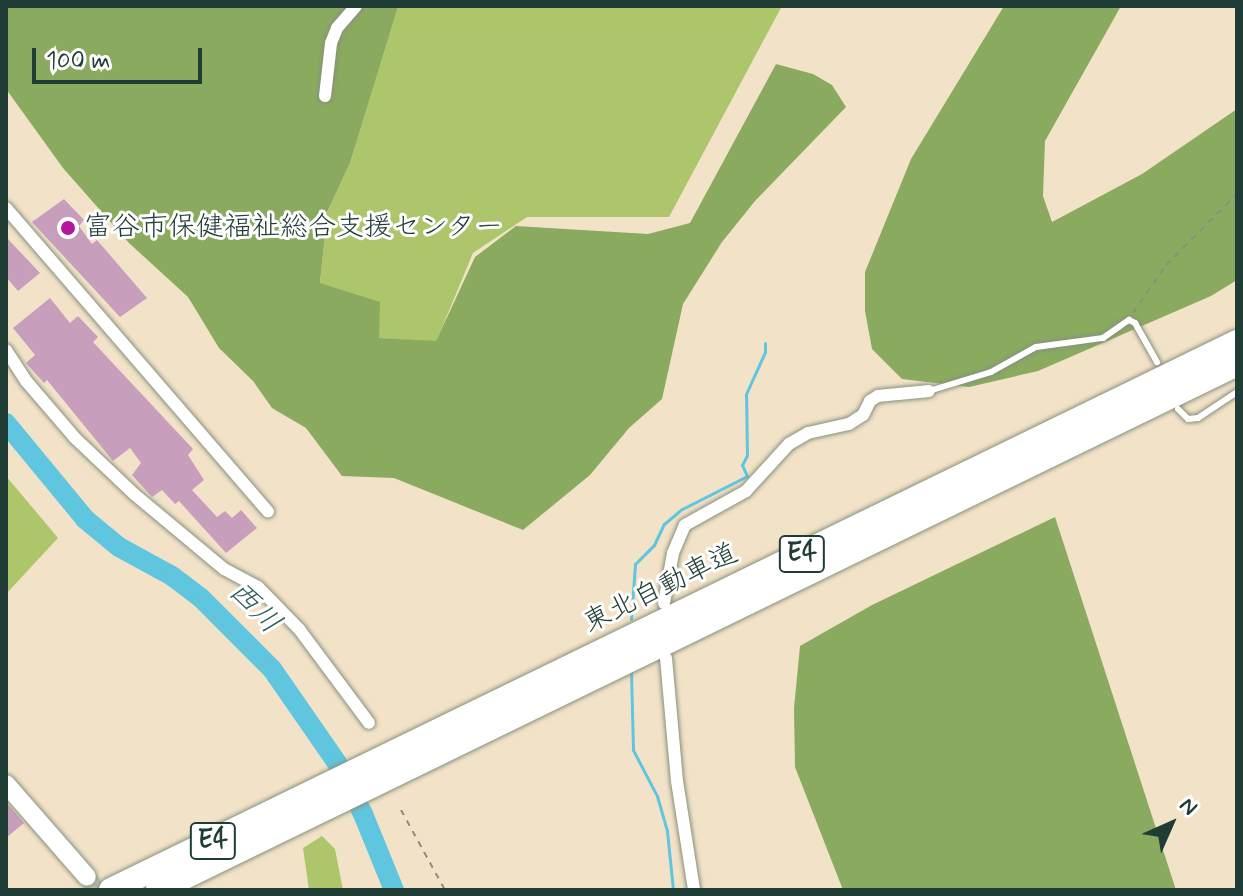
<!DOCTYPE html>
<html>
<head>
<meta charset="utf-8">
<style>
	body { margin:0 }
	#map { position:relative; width:1243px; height:896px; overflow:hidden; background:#f2e3c8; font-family:Mynerve,"Klee One",sans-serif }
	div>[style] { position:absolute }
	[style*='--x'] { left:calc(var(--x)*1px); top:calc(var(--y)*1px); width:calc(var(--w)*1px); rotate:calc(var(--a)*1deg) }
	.green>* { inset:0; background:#adc66b }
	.forest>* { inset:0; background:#8aab5f }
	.stream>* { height:3px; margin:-1.5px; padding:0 1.5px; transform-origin:1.5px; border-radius:1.5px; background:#60c5de }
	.river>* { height:20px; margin:-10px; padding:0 10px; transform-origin:10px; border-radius:10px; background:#60c5de }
	.building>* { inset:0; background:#c79fbd }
	.secondary-tunnel>* { height:18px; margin-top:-9px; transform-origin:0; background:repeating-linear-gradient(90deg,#c8c2aa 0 18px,transparent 0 27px) }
	.path>* { height:2px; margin-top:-1px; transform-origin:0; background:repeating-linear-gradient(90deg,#88907e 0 6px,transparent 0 12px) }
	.roads { filter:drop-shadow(0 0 2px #88907e) drop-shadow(0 0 2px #88907e) }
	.service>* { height:6px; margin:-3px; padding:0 3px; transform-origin:3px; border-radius:3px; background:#fff }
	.minor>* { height:12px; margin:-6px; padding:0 6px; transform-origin:6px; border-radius:6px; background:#fff }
	.secondary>* { height:18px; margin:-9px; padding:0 9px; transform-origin:9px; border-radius:9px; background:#fff }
	.motorway>* { height:24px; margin:-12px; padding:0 12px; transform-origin:12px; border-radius:12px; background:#fff }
	.dots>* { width:22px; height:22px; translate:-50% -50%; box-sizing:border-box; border:4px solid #fff; border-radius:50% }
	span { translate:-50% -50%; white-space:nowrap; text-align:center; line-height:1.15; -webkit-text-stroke:6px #fff; paint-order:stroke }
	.shield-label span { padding:2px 6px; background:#fff; border:2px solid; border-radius:6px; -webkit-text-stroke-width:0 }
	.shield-label { font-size:26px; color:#1f3d34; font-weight:700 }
	.poi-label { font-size:28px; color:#1f3d34 }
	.left { translate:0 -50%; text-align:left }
	.street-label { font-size:28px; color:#1f3d34 }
	.water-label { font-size:30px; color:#2f5f5e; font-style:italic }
	.frame { position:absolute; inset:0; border:8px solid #1f3d34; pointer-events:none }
	.north { position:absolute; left:1131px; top:784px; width:80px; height:80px; -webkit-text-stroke:6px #fff; paint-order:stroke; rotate:45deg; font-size:22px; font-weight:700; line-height:32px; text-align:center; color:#1f3d34 }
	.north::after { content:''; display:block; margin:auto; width:28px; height:36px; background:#1f3d34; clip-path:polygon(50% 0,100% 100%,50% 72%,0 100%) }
	.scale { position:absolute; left:32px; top:48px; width:170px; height:36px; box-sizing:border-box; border:4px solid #1f3d34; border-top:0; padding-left:10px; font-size:24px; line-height:28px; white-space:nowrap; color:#1f3d34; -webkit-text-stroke:6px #fff; paint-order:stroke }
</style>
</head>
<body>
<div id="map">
	<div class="green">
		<i style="clip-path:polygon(397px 6px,782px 6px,669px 217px,527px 217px,473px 253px,436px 342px,379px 338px,320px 283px,325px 235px,323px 221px,350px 163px)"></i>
		<i style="clip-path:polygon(6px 476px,58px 538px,6px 594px)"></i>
		<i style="clip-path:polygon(322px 836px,335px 849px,343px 890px,309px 890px,303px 848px)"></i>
	</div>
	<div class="forest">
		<i style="clip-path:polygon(6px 6px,398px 6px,350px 163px,323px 221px,325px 235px,320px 283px,380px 302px,379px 338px,436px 341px,475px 257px,516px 226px,648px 234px,690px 223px,776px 64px,813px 74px,832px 85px,846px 107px,755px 201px,722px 242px,683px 304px,662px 399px,629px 428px,590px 475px,523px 530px,394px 478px,342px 476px,306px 428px,272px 408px,253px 381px,219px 348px,188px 297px,129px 243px,63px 168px,6px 89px)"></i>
		<i style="clip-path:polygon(1004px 6px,1121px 6px,1045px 141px,1043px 196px,1052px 222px,1142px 174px,1237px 109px,1237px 280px,1211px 296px,1038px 371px,969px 387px,902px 379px,872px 349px,865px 311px,865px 272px,911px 159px)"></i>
		<i style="clip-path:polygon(1055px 517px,1176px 890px,843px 890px,795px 767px,794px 708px,800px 646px,872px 605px)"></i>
	</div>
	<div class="stream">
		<i style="--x:631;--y:619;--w:55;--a:-85.8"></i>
		<i style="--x:635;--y:564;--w:27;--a:-45"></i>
		<i style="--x:654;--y:545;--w:23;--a:-65"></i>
		<i style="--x:664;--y:524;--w:23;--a:-40"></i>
		<i style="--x:682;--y:509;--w:73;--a:-26.9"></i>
		<i style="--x:747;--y:476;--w:12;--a:-114"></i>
		<i style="--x:742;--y:465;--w:11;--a:-63"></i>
		<i style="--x:747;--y:455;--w:61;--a:-90.9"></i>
		<i style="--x:746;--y:394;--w:46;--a:-65.7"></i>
		<i style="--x:765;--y:352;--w:9;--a:-90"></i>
		<i style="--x:631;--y:672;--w:78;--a:88.5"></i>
		<i style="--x:633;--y:750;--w:52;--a:62.4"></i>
		<i style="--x:657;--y:796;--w:36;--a:74"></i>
		<i style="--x:667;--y:831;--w:59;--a:84.2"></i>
	</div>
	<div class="river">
		<i style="--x:6;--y:423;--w:124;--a:50.5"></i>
		<i style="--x:85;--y:519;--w:44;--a:39.5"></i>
		<i style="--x:119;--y:547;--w:60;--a:28.7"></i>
		<i style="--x:172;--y:576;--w:36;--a:37"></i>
		<i style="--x:201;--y:598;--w:100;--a:45"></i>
		<i style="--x:272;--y:669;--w:114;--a:55.3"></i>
		<i style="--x:337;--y:763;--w:57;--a:63"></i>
		<i style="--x:363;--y:814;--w:82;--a:67.8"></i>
	</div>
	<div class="building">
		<i style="clip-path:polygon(64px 199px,84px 220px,79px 226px,92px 244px,97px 240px,147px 298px,120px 317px,32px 222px)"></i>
		<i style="clip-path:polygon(6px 237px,40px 273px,18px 291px,6px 277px)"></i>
		<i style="clip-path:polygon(50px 298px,70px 323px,78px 316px,98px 337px,93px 342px,193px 449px,188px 455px,204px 480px,192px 490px,217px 517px,225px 511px,232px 518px,241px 510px,257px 528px,226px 553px,179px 501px,175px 504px,162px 490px,152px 497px,132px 475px,141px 463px,130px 448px,113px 461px,47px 380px,44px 383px,26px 363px,35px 355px,13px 328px)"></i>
		<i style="clip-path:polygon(6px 802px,24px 823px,6px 838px)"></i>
	</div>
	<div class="secondary-tunnel">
		<i style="--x:87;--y:877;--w:16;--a:52"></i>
	</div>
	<div class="path">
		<i style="--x:1133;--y:313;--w:58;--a:-55.5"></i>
		<i style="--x:1166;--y:265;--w:100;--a:-45"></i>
		<i style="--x:401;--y:810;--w:91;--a:61.2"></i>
	</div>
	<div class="roads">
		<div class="service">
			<i style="--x:929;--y:391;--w:65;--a:-17"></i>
			<i style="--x:991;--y:372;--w:51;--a:-29.1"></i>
			<i style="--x:1036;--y:347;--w:68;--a:-7.7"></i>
			<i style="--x:1103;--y:338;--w:32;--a:-35"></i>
			<i style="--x:1129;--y:320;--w:7;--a:27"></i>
			<i style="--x:1135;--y:323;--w:45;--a:60.6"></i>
			<i style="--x:1178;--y:409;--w:14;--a:45"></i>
			<i style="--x:1188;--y:419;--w:10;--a:-6"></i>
			<i style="--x:1198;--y:418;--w:47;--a:-33.7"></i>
		</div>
		<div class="minor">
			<i style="--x:325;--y:96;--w:53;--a:-83.5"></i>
			<i style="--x:331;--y:43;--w:16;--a:-68"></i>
			<i style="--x:337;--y:28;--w:29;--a:-49"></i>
			<i style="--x:6;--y:208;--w:401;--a:49.2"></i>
			<i style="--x:6;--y:350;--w:38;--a:57"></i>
			<i style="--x:27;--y:382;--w:74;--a:49.4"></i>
			<i style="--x:75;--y:438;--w:81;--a:43.5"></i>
			<i style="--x:134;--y:494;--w:117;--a:39.8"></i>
			<i style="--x:224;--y:569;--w:38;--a:28"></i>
			<i style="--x:258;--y:587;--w:59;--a:45.7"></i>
			<i style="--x:299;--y:629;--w:117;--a:53.3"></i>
			<i style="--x:664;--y:603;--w:51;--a:-79.8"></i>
			<i style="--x:673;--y:553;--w:30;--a:-67"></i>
			<i style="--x:685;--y:525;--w:70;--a:-29.1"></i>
			<i style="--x:746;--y:491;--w:64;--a:-47.5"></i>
			<i style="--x:789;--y:444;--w:22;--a:-30"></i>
			<i style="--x:808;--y:433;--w:42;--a:-12.4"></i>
			<i style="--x:849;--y:424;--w:17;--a:-33"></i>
			<i style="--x:863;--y:415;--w:16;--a:-63"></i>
			<i style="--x:870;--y:401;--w:9;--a:-32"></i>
			<i style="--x:878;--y:396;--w:51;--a:-5.6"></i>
			<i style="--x:666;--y:658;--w:123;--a:84.9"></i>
			<i style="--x:677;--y:781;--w:110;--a:81.1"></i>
		</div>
		<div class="secondary">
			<i style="--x:6;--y:784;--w:123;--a:48.9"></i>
		</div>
		<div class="motorway">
			<i style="--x:111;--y:890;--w:1252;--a:-25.95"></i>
			<i style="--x:158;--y:890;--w:1200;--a:-25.99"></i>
		</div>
	</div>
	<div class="dots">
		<i style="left:68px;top:228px;background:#b5179e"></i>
	</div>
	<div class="shield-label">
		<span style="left:802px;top:554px">E4</span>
		<span style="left:213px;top:841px">E4</span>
	</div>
	<div class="poi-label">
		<span class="left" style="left:84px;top:228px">富谷市保健福祉総合支援センター</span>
	</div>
	<div class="street-label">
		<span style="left:661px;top:589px;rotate:-26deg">東北自動車道</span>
	</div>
	<div class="water-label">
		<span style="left:254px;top:608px;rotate:45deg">西川</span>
	</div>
	<div class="frame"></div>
	<div class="north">N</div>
	<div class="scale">100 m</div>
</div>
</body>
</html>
